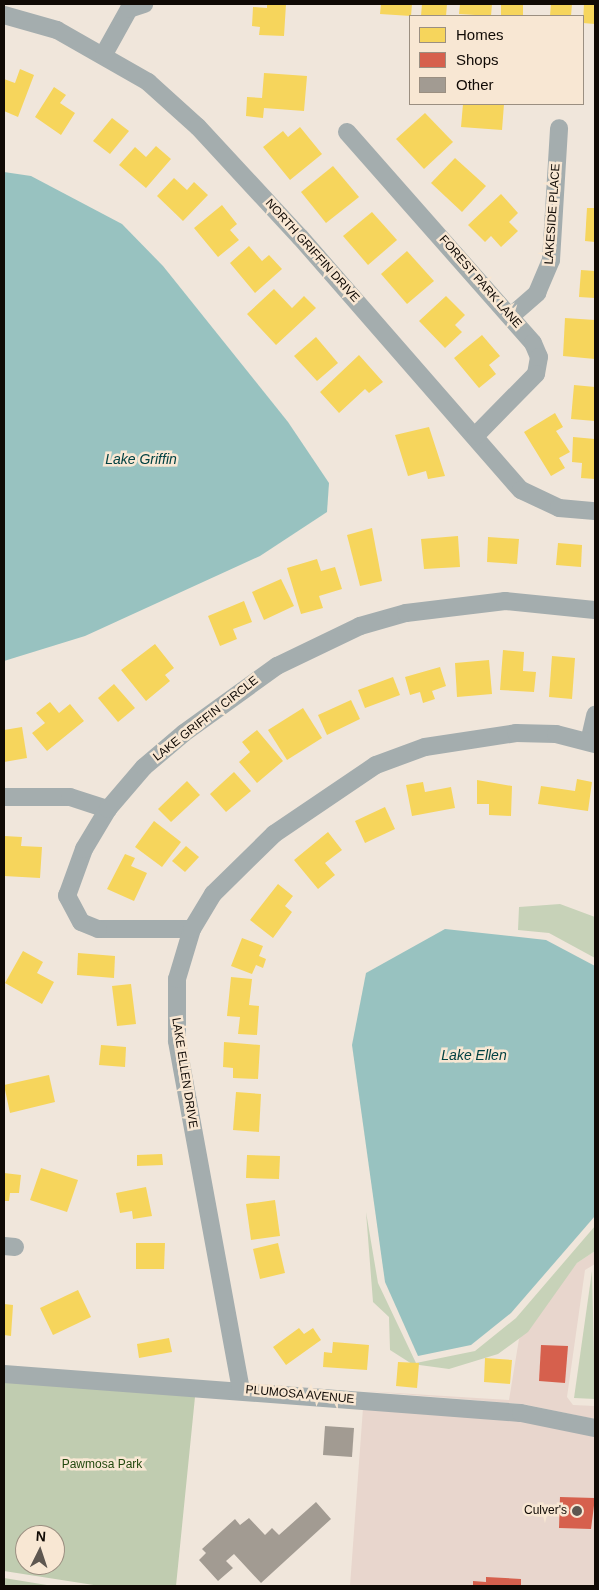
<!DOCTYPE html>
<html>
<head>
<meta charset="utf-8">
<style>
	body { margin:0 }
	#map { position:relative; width:599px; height:1590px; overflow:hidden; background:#f0e6db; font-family:Helvetica,sans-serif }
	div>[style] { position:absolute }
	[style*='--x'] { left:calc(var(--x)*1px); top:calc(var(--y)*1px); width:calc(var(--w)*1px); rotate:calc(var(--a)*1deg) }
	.commercial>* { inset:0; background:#e8d6cd }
	.green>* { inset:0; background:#c7d2b8 }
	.forest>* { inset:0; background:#c0ccb0 }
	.water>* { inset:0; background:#98c2c0 }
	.homes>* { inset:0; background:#f6d55c }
	.shops>* { inset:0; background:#d6604d }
	.building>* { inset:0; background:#a29b92 }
	.minor>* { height:18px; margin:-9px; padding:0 9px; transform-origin:9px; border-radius:9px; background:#a4adae }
	.dots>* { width:14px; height:14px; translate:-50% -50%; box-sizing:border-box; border:2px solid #f8e7d3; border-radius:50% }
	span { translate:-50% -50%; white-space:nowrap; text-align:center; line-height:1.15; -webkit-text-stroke:5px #f8e7d3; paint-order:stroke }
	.street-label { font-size:12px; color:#100a05 }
	.park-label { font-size:12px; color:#23490f }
	.poi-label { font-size:12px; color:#100a05 }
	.right { translate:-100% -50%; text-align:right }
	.water-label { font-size:14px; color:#014142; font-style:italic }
	.frame { position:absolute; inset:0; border:5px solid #100a05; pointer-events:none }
	.legend { position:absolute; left:409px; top:15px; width:175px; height:90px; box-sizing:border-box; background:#f8e7d3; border:1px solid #9b8f81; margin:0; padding:6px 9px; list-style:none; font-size:15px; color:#100a05 }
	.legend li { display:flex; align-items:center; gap:10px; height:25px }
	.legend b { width:25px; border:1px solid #9b8f81 }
	.north { position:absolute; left:15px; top:1525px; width:50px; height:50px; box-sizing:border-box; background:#f8e7d3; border:1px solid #9b8f81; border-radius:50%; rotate:4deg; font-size:14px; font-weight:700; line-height:20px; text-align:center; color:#100a05 }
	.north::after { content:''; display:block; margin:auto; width:18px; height:22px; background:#5e5750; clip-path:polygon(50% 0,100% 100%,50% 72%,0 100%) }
</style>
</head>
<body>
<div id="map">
	<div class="commercial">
		<i style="clip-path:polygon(595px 1251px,595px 1264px,585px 1270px,567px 1397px,573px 1405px,595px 1406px,595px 1419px,522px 1404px,364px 1391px,509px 1400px,519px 1339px,577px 1263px)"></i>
		<i style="clip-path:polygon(363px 1408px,520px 1421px,595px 1436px,595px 1586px,350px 1586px)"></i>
	</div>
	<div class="green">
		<i style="clip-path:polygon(560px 904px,595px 917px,595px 958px,549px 933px,518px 930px,519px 907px)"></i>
		<i style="clip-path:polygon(366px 1212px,378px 1283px,416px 1363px,475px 1351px,516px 1318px,595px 1226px,595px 1251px,577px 1263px,528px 1332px,498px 1354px,449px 1369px,412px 1364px,390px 1350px,389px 1317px,373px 1302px)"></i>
		<i style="clip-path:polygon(592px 1271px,595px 1399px,574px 1398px)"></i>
	</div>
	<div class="forest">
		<i style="clip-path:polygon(evenodd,4px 1374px,196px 1387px,176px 1586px,100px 1586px,4px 1571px,4px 1374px,25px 1535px,55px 1535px,55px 1565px,25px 1565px,25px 1535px)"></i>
		<i style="clip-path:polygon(4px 1578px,53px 1586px,4px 1586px)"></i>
	</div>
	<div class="water">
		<i style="clip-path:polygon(4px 172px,31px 176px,122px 224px,163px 266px,288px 422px,329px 483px,327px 512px,260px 556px,85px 636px,4px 661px)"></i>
		<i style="clip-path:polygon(445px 929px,546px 940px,595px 966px,595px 1216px,511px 1313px,471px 1345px,418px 1356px,385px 1282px,352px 1045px,366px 973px)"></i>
	</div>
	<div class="homes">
		<i style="clip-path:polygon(267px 4px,286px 4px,284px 36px,259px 35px,260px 27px,252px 26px,253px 7px,267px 8px)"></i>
		<i style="clip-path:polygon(381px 4px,412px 4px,411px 16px,380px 14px)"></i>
		<i style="clip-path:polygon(422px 4px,447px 4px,446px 16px,421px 16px)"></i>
		<i style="clip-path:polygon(460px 4px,492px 4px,491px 16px,459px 14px)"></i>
		<i style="clip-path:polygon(501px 4px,523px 4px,523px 16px,501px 16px)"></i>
		<i style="clip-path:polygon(551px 4px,572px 4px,571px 16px,550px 16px)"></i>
		<i style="clip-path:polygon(584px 4px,595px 4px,595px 24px,583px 23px)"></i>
		<i style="clip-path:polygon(20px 69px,34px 75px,18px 117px,4px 111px,4px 79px,15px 83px)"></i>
		<i style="clip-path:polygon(264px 73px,307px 76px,304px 111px,264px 108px,263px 118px,246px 116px,247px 97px,262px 98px)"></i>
		<i style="clip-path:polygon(54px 87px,66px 95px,60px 103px,75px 113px,61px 135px,35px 117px)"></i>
		<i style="clip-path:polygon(463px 104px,504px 104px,502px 130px,461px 127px)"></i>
		<i style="clip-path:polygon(425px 113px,453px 142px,424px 169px,396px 139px)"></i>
		<i style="clip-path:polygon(112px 118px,129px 131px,110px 154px,93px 141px)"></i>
		<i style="clip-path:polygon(300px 127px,322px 154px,290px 180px,263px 147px,283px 131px,288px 137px)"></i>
		<i style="clip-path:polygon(156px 146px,171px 159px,146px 188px,119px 165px,135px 147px,146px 157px)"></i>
		<i style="clip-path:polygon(455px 158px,486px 186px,462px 212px,431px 183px)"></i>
		<i style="clip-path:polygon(333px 166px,359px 197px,326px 223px,301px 192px)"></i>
		<i style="clip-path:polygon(174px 178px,187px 190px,194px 182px,208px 195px,183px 221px,157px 196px)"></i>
		<i style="clip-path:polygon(501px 194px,518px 213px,509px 222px,518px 231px,501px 247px,491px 236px,485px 242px,468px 225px)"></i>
		<i style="clip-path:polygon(222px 205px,237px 224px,230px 230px,239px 240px,218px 257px,194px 228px)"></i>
		<i style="clip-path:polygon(587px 208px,595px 208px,595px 242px,585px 241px)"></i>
		<i style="clip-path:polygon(372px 212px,397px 240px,368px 265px,343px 236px)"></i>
		<i style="clip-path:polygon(249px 246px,262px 261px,269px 255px,282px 269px,255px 293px,230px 263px)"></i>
		<i style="clip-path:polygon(407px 251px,434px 281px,407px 304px,381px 274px)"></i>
		<i style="clip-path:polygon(581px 270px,595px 271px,595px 298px,579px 297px)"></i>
		<i style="clip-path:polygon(274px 289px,292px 308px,304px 296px,316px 308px,276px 345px,247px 314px)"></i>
		<i style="clip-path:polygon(446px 296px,465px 315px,455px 325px,462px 332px,445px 348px,419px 321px)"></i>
		<i style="clip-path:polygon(565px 318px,595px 320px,595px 359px,563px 356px)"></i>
		<i style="clip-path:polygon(482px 335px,500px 356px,489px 365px,496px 374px,479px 388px,454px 358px)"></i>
		<i style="clip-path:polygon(316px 337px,338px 363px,317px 381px,294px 356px)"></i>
		<i style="clip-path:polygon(359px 355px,383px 382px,369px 393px,365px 389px,339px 413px,320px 392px)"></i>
		<i style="clip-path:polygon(574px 385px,595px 387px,595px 421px,571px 419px)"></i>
		<i style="clip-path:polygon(555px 413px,563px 427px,556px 431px,570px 452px,559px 458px,565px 468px,551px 476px,524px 432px)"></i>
		<i style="clip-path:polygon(429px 427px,445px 476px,428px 479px,426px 471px,408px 476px,395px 435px)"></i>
		<i style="clip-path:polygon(573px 437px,595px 439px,595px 479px,581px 478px,582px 463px,572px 462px)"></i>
		<i style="clip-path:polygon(372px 528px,382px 581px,360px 586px,347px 535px)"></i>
		<i style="clip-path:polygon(458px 536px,460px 567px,424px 569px,421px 539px)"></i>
		<i style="clip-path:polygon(488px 537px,519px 539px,517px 564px,487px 562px)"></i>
		<i style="clip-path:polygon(558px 543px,582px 545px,581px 567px,556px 565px)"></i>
		<i style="clip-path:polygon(317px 559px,321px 571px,335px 567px,342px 589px,319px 596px,323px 608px,301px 614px,287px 568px)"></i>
		<i style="clip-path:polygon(281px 579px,294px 606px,264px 620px,252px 592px)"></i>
		<i style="clip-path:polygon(244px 601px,252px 622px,233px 629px,237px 639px,220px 646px,208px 616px)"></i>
		<i style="clip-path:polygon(155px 644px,174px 668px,165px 675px,170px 681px,146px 701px,121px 670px)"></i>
		<i style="clip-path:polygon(503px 650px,524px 652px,523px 671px,536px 672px,534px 692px,500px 690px)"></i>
		<i style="clip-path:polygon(552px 656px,575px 658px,572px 699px,549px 697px)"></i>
		<i style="clip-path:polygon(489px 660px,492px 694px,457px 697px,455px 663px)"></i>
		<i style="clip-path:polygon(440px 667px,446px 686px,432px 691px,435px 699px,423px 703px,420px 692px,410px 695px,405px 677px)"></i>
		<i style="clip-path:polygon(393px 677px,400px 695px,365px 708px,358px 690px)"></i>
		<i style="clip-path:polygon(114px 684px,135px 708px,118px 722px,98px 698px)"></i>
		<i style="clip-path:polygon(351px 700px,360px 719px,327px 735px,318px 715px)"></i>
		<i style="clip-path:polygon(50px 702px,59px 713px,70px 704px,84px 721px,47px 751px,32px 733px,45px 723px,36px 713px)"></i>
		<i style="clip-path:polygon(303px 708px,322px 738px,287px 760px,268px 730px)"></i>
		<i style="clip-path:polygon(22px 727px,27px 758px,4px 762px,4px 730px)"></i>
		<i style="clip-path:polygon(257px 730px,283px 761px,257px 783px,239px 762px,250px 752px,242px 742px)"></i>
		<i style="clip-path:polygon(234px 772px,251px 791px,226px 812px,210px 794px)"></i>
		<i style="clip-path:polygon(577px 779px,592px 782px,588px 811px,538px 804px,541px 786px,575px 791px)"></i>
		<i style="clip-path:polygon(477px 780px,512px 786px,511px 816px,489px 815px,489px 804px,477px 804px)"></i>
		<i style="clip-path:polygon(187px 781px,200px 795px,171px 822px,158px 809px)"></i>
		<i style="clip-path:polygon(423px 782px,425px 792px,451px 787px,455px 808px,412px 816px,406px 785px)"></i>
		<i style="clip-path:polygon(385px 807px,395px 829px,365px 843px,355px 821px)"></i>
		<i style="clip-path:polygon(154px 821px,181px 842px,162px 867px,135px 847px)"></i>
		<i style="clip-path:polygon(328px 832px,342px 850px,325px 863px,335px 875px,318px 889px,294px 860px)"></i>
		<i style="clip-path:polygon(4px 836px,22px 837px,21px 846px,42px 847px,40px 878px,4px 876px)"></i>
		<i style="clip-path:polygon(186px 846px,199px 857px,185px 872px,172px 861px)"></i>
		<i style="clip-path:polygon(125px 854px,135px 858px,131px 866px,147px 873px,134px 901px,107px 889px)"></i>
		<i style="clip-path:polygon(278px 884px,293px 896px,285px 906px,292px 912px,273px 938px,250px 920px)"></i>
		<i style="clip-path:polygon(242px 938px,263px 946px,259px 956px,266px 959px,263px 968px,256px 965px,252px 974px,231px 966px)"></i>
		<i style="clip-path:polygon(23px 951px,43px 962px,37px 973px,54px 982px,42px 1004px,5px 983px)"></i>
		<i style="clip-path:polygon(78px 953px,115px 956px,114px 978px,77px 975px)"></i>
		<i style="clip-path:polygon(231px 977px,252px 979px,249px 1005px,259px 1006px,257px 1035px,238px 1034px,240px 1017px,227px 1016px)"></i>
		<i style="clip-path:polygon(131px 984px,136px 1024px,117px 1026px,112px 986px)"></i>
		<i style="clip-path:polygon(224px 1042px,260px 1045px,258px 1079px,233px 1078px,233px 1068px,223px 1067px)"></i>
		<i style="clip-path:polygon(101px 1045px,126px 1047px,125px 1067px,99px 1065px)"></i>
		<i style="clip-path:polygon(49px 1075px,55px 1102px,10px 1113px,4px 1085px)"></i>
		<i style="clip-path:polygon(236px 1092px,261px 1094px,259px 1132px,233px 1130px)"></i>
		<i style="clip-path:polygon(162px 1154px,163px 1165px,137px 1166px,137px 1155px)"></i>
		<i style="clip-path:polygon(247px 1155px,280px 1156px,279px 1179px,246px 1178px)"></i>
		<i style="clip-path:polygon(41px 1168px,78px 1180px,67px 1212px,30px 1200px)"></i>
		<i style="clip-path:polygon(4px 1173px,21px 1175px,19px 1193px,10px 1193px,9px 1201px,4px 1201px)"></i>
		<i style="clip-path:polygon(146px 1187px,152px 1216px,133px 1219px,132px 1211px,120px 1213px,116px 1193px)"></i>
		<i style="clip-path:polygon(275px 1200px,280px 1236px,251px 1240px,246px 1204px)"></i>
		<i style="clip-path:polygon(136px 1243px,165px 1243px,164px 1269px,136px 1269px)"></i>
		<i style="clip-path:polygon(278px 1243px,285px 1273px,260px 1279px,253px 1249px)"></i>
		<i style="clip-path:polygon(78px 1290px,91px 1317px,53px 1335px,40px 1308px)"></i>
		<i style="clip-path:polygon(4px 1304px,13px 1305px,11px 1336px,4px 1335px)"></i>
		<i style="clip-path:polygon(299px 1328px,304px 1334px,313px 1328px,321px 1340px,286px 1365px,273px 1347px)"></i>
		<i style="clip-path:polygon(169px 1338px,172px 1352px,139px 1358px,137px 1344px)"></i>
		<i style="clip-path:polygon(333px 1342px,369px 1345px,367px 1370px,323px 1367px,324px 1352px,332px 1353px)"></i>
		<i style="clip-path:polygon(485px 1358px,512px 1360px,510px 1384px,484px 1382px)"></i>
		<i style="clip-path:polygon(398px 1362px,419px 1363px,417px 1388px,396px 1386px)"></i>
	</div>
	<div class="shops">
		<i style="clip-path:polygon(541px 1345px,568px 1346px,565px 1383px,539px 1381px)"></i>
		<i style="clip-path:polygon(560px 1497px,595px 1498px,591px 1529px,559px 1528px)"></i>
		<i style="clip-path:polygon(486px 1577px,521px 1579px,521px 1586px,473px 1586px,473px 1581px,486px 1582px)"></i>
	</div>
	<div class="building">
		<i style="clip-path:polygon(325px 1426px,354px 1428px,352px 1457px,323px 1455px)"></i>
		<i style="clip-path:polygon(316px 1502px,331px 1519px,261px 1583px,234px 1554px,226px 1561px,233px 1568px,218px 1581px,199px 1560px,206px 1553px,202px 1549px,235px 1519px,240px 1525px,249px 1518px,265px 1535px,272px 1528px,279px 1535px)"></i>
	</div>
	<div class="minor">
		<i style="--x:4;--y:15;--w:55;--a:15.8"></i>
		<i style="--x:57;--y:30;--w:105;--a:29.7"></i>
		<i style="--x:148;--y:82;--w:67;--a:42"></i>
		<i style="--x:198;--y:127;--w:150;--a:47.2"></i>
		<i style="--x:300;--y:237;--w:336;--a:48.9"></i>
		<i style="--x:521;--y:490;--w:42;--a:25.3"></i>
		<i style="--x:559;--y:508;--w:36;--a:5"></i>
		<i style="--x:104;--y:54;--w:51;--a:-60.9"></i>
		<i style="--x:129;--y:9;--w:16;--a:-18"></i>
		<i style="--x:347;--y:132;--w:281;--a:48.6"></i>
		<i style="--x:533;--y:343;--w:15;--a:67"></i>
		<i style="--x:539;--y:357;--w:17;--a:100"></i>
		<i style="--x:536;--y:374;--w:86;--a:134.5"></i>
		<i style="--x:511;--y:316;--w:35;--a:-41"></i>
		<i style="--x:537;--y:293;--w:36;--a:-67"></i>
		<i style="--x:551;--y:260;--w:132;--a:-86.5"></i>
		<i style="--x:589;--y:742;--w:28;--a:-77"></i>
		<i style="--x:4;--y:797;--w:66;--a:0"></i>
		<i style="--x:70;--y:797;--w:40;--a:18"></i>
		<i style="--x:192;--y:929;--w:94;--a:180"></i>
		<i style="--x:98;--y:929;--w:18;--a:-158"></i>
		<i style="--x:81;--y:922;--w:30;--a:-118"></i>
		<i style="--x:67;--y:896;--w:50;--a:-70.1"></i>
		<i style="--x:84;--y:849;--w:47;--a:-59"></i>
		<i style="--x:108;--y:809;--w:55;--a:-49.4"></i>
		<i style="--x:144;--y:767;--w:52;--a:-40.4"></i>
		<i style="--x:184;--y:733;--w:115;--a:-35.8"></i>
		<i style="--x:277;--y:666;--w:92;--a:-25.7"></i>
		<i style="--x:360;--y:626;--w:48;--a:-15.8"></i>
		<i style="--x:406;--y:613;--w:100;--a:-6.9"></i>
		<i style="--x:505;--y:601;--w:90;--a:5.7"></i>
		<i style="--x:4;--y:1246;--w:11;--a:5"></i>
		<i style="--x:4;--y:1374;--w:518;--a:4.31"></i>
		<i style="--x:521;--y:1413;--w:76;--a:11.5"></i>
		<i style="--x:241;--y:1390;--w:355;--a:-100.4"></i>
		<i style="--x:177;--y:1041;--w:62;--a:-90"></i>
		<i style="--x:177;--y:979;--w:52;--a:-73.3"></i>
		<i style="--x:192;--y:929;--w:41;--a:-59"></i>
		<i style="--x:213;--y:894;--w:86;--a:-44.5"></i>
		<i style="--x:274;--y:834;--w:123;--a:-34.1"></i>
		<i style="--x:376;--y:765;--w:52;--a:-20.2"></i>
		<i style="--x:425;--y:747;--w:92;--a:-8.7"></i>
		<i style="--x:516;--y:733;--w:40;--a:1.4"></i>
		<i style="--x:556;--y:734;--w:40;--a:14.4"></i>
	</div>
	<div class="dots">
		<i style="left:577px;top:1511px;background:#5e5750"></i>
	</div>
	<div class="street-label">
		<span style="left:553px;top:214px;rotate:-86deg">LAKESIDE PLACE</span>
		<span style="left:312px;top:251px;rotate:48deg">NORTH GRIFFIN DRIVE</span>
		<span style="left:480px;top:282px;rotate:49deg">FOREST PARK LANE</span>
		<span style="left:206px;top:719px;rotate:-38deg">LAKE GRIFFIN CIRCLE</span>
		<span style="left:184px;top:1073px;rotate:81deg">LAKE ELLEN DRIVE</span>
		<span style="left:300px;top:1395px;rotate:5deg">PLUMOSA AVENUE</span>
	</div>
	<div class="park-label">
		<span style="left:102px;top:1465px">Pawmosa Park</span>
	</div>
	<div class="poi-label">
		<span class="right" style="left:567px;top:1511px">Culver's</span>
	</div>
	<div class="water-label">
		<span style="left:141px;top:459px">Lake Griffin</span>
		<span style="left:474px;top:1055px">Lake Ellen</span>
	</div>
	<div class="frame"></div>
	<ul class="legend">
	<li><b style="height:14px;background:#f6d55c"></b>Homes</li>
	<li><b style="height:14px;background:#d6604d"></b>Shops</li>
	<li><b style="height:14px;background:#a29b92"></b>Other</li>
	</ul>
	<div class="north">N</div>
</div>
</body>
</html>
